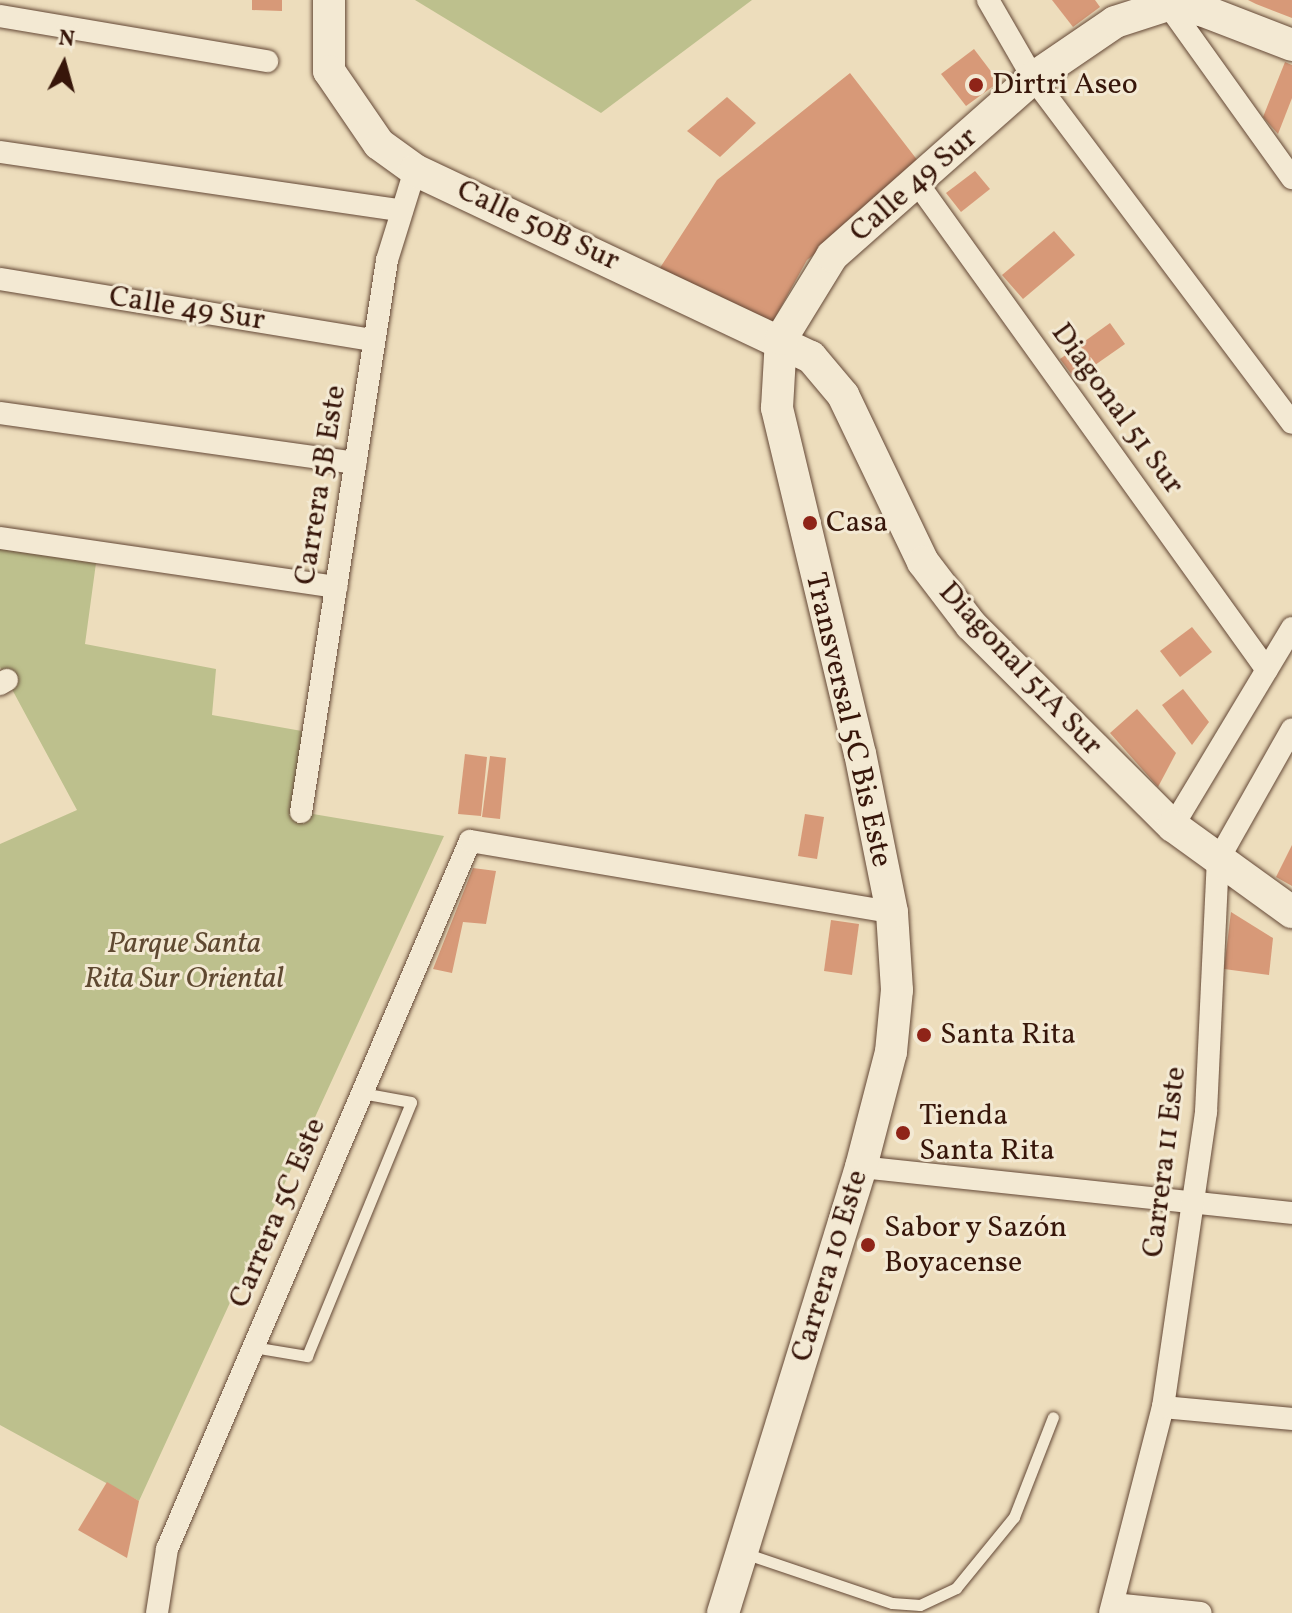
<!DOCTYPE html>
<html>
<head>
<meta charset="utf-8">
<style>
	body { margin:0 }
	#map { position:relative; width:1292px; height:1613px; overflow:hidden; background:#edddbc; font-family:Vollkorn,serif }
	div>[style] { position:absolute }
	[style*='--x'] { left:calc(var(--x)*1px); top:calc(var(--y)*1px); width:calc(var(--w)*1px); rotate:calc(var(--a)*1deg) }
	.green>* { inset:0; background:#bdc08d }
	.building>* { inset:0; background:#d79978 }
	.roads { filter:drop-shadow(0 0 2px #644836) drop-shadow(0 0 2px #644836) }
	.lane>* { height:11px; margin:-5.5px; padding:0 5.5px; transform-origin:5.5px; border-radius:5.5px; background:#f3e9d3 }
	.street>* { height:22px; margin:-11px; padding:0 11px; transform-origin:11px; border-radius:11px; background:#f3e9d3 }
	.secondary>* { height:32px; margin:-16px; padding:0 16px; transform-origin:16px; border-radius:16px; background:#f3e9d3 }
	.dots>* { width:22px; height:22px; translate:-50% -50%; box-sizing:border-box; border:4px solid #f3e9d3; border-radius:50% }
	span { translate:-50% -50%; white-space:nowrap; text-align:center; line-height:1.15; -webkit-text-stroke:6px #f3e9d3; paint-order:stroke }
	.poi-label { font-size:30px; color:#37160a }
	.left { translate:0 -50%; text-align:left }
	.street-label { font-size:30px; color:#37160a }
	.park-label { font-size:30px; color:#5f4931; font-style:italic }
	.north { position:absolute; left:24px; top:24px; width:80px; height:80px; -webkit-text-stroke:6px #f3e9d3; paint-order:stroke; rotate:6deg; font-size:22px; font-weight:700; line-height:32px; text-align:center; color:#37160a }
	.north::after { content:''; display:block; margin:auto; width:28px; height:36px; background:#37160a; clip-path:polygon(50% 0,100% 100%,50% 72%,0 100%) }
</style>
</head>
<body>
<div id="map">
	<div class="green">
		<i style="clip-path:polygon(415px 0,752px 0,601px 113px)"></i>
		<i style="clip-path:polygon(0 549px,96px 563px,85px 644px,216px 669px,212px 715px,313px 733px,301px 812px,444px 836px,139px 1501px,0 1425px,0 844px,77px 810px,0 667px)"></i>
	</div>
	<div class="building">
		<i style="clip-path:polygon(252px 0,282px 0,282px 11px,252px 10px)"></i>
		<i style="clip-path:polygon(1052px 0,1095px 0,1100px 7px,1073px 27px)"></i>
		<i style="clip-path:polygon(1248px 0,1292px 0,1292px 18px,1256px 4px)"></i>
		<i style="clip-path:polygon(974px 49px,999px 82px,966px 106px,941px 74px)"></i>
		<i style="clip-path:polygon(1285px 62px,1292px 65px,1292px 98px,1278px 134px,1263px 117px)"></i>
		<i style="clip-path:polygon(850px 73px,925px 170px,807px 260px,771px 325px,656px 274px,717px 180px)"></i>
		<i style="clip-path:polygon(727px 97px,756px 123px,720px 157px,687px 131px)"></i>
		<i style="clip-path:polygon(975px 171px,990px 189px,961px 212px,946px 193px)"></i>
		<i style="clip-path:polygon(1054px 231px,1075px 255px,1023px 299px,1002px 275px)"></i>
		<i style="clip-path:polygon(1110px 323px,1125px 344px,1075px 379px,1060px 359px)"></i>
		<i style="clip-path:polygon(1192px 627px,1212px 652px,1180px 677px,1160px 651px)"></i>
		<i style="clip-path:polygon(1183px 689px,1209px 722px,1192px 745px,1162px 705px)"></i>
		<i style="clip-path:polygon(1137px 709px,1176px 753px,1158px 787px,1110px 733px)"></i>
		<i style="clip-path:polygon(465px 754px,487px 757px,481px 816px,458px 814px)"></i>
		<i style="clip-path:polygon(490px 756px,506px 758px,500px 819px,482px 817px)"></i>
		<i style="clip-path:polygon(805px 814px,824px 817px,817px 859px,798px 856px)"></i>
		<i style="clip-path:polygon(1292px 845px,1292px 886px,1276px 877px)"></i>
		<i style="clip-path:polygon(473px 868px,496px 871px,486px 924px,463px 922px,452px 973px,433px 969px)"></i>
		<i style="clip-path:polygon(1231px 912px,1273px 938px,1269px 975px,1224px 969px)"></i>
		<i style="clip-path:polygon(831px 920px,859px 924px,852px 975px,824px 971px)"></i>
		<i style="clip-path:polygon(107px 1482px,139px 1501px,127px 1558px,78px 1530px)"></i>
	</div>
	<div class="roads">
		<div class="lane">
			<i style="--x:253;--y:1347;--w:55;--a:9.5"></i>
			<i style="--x:307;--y:1356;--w:274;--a:-67.7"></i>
			<i style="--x:411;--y:1102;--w:50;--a:-169.6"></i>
			<i style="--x:744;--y:1553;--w:156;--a:18.7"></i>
			<i style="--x:892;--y:1603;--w:28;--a:4"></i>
			<i style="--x:920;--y:1605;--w:40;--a:-25"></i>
			<i style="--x:956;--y:1588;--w:92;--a:-50.8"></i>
			<i style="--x:1014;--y:1517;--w:107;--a:-68.7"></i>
		</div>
		<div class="street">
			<i style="--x:988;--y:0;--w:90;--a:60"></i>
			<i style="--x:1033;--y:78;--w:431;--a:53.1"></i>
			<i style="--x:1168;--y:5;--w:213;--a:54.4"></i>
			<i style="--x:0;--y:16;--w:271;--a:9.6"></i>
			<i style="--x:0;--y:152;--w:406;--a:8.3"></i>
			<i style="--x:918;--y:184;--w:598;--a:54.32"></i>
			<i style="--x:0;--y:279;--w:379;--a:9.3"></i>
			<i style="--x:0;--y:413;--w:359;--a:8"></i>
			<i style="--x:0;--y:538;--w:340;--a:8.3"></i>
			<i style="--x:0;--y:684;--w:8;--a:-30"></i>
			<i style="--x:301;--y:812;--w:559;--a:-81.14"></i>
			<i style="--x:387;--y:260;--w:94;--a:-72.7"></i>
			<i style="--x:1173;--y:826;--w:231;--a:-59"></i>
			<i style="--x:861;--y:1167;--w:433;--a:6.1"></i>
			<i style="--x:1163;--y:1407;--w:130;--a:5.3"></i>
			<i style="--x:1113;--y:1604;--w:88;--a:5.8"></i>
			<i style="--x:157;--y:1613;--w:65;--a:-81.1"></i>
			<i style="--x:167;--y:1549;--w:770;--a:-66.83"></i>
			<i style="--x:470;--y:841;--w:428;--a:9.6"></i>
			<i style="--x:1110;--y:1613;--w:213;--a:-75.6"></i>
			<i style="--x:1163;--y:1407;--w:298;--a:-81.7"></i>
			<i style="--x:1206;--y:1112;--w:252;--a:-87.3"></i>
			<i style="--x:1218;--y:860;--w:150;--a:-60.5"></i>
		</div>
		<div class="secondary">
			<i style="--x:329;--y:0;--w:71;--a:90"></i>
			<i style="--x:329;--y:71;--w:88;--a:55.6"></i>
			<i style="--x:379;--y:144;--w:44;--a:35.8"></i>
			<i style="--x:415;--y:170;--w:438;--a:25.3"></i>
			<i style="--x:811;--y:357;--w:50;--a:49.9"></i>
			<i style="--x:843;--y:395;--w:185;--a:64.4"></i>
			<i style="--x:923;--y:562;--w:79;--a:52.7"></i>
			<i style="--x:971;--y:625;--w:285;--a:44.9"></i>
			<i style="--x:1173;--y:826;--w:147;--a:35.9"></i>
			<i style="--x:723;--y:1613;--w:467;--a:-72.8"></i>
			<i style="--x:861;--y:1167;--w:119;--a:-75.4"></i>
			<i style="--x:891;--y:1052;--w:62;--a:-84.5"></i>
			<i style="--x:897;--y:990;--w:78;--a:-93.7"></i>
			<i style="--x:892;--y:912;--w:161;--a:-101.4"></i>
			<i style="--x:860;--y:754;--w:356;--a:-103.5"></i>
			<i style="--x:777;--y:408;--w:69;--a:-86.7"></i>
			<i style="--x:781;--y:339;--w:97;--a:-58.4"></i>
			<i style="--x:832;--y:256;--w:268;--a:-41.5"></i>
			<i style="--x:1033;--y:78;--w:99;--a:-34.3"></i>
			<i style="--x:1115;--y:22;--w:56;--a:-17.8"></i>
			<i style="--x:1168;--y:5;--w:36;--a:9"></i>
			<i style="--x:1204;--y:11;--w:94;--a:21.1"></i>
		</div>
	</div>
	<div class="dots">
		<i style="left:976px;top:85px;background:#8f2418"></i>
		<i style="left:810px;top:523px;background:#8f2418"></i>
		<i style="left:924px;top:1035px;background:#8f2418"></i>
		<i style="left:903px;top:1133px;background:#8f2418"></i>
		<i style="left:868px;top:1245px;background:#8f2418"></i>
	</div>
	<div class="poi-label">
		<span class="left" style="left:992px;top:85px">Dirtri Aseo</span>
		<span class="left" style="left:826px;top:523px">Casa</span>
		<span class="left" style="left:940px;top:1035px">Santa Rita</span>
		<span class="left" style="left:919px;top:1133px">Tienda<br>Santa Rita</span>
		<span class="left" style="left:884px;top:1245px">Sabor y Sazón<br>Boyacense</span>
	</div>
	<div class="street-label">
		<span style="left:914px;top:185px;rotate:-41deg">Calle 49 Sur</span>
		<span style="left:538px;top:226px;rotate:25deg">Calle 50B Sur</span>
		<span style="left:187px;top:309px;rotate:9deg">Calle 49 Sur</span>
		<span style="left:1117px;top:409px;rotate:54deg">Diagonal 51 Sur</span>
		<span style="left:321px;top:485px;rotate:-81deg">Carrera 5B Este</span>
		<span style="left:1020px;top:669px;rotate:47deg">Diagonal 51A Sur</span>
		<span style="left:848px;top:720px;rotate:77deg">Transversal 5C Bis Este</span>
		<span style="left:1165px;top:1162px;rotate:-83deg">Carrera 11 Este</span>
		<span style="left:278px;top:1213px;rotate:-67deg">Carrera 5C Este</span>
		<span style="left:830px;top:1266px;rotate:-73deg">Carrera 10 Este</span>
	</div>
	<div class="park-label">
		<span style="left:184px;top:961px">Parque Santa<br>Rita Sur Oriental</span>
	</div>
	<div class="north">N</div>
</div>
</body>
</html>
